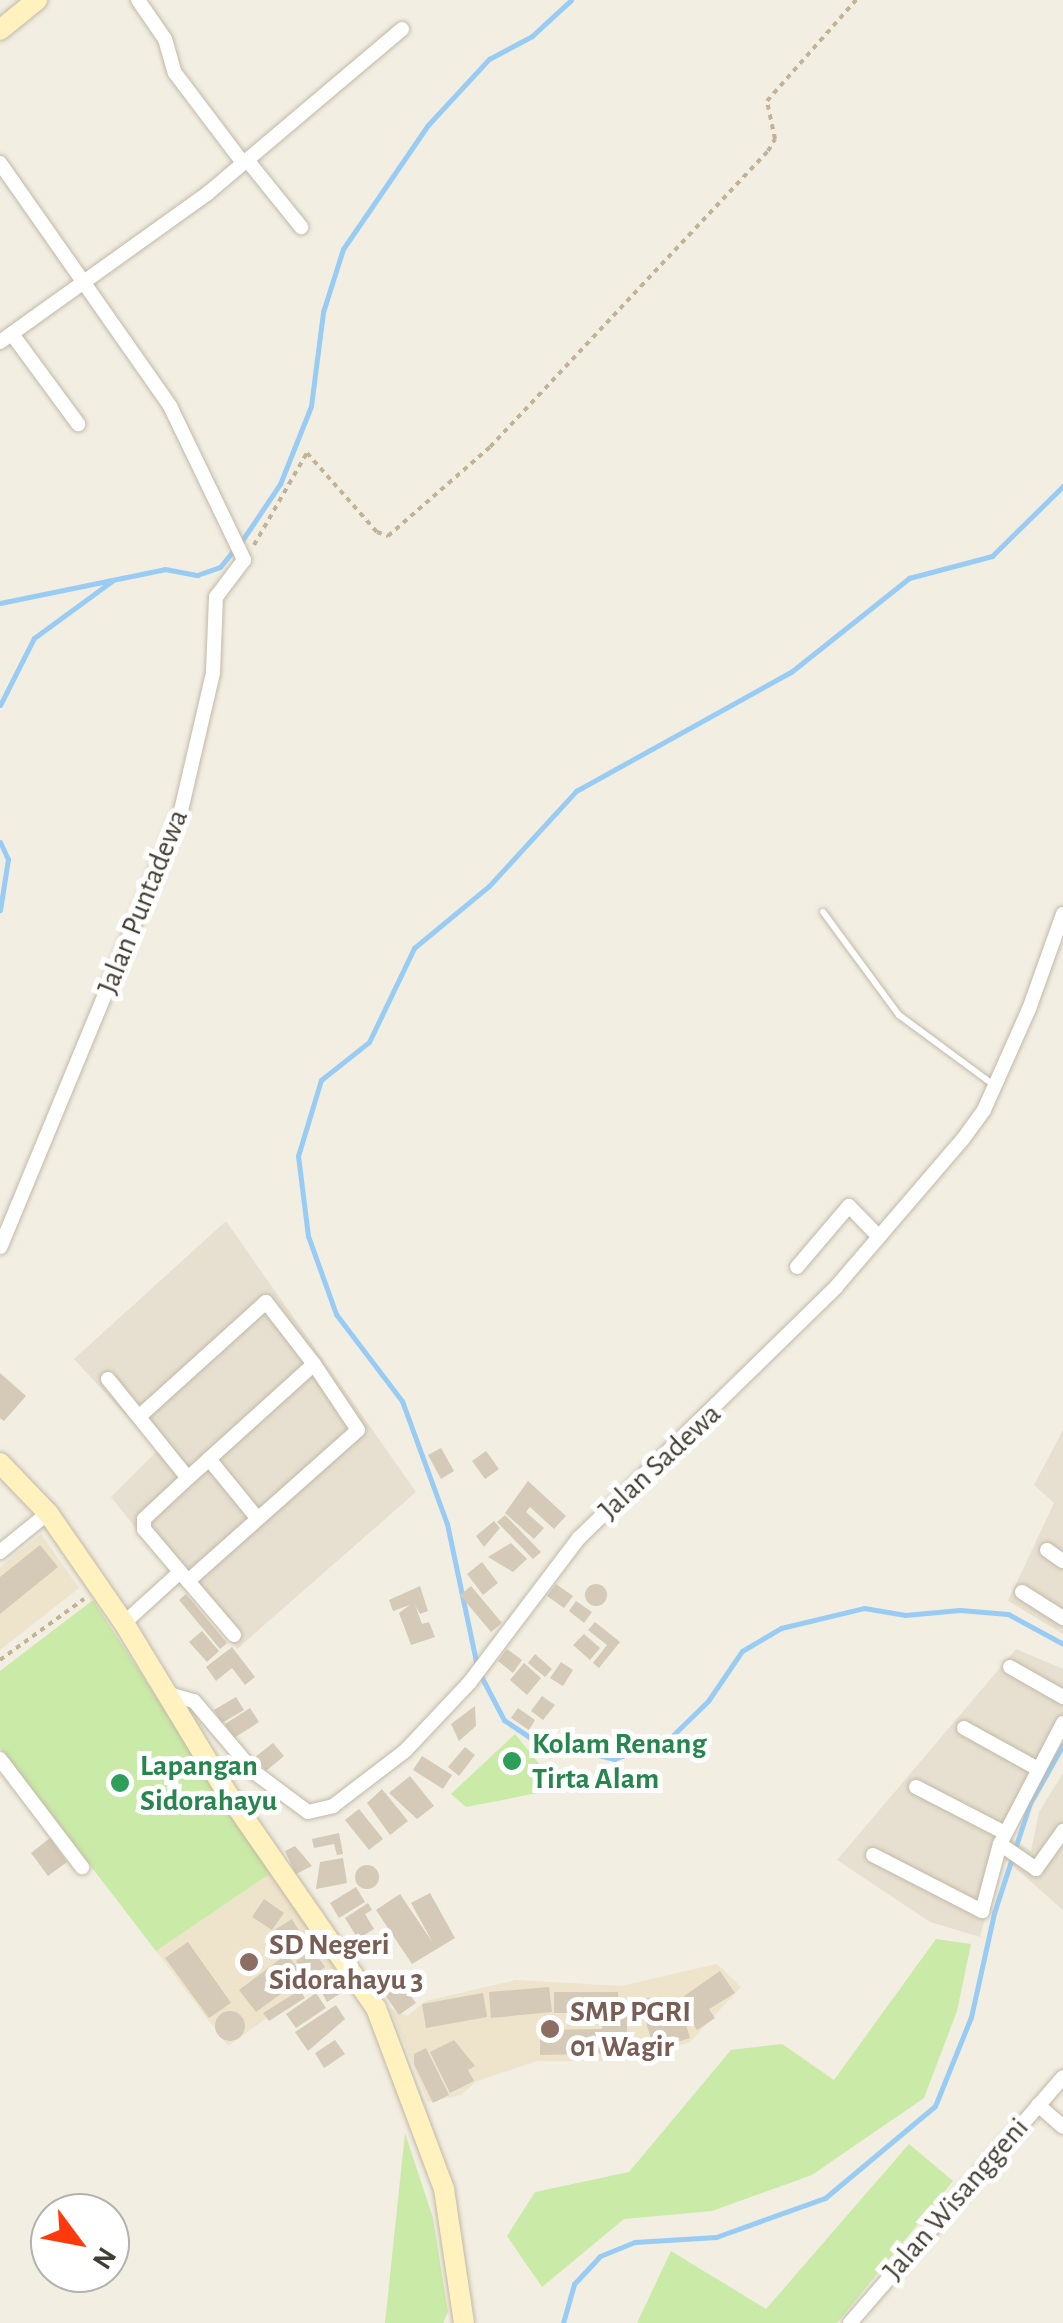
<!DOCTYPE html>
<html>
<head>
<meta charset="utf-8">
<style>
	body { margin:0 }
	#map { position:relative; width:1063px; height:2323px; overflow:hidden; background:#f2eee2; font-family:"Alegreya Sans",sans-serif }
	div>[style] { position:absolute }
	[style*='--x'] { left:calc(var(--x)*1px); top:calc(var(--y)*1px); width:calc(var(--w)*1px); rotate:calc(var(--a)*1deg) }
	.residential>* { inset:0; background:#e7e0d0 }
	.education>* { inset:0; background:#ede4cb }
	.green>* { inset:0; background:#caeaa7 }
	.stream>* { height:5px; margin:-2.5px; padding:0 2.5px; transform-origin:2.5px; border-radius:2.5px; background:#99ccf4 }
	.building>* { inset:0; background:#d4cab7 }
	.round { border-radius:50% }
	.path>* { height:4px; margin-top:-2px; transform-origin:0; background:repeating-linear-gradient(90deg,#c1b395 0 5px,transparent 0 10px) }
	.roads { filter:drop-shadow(0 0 2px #c1b9a7) drop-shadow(0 0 2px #c1b9a7) }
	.lane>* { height:6px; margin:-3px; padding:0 3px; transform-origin:3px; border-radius:3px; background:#fff }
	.street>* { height:14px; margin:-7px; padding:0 7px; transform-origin:7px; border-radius:7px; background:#fff }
	.secondary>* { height:20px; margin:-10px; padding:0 10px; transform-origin:10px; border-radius:10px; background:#fff2bf }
	.dots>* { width:28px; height:28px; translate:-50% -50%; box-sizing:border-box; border:5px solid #fff; border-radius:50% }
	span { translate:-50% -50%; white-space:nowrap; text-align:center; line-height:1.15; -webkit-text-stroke:10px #fff; paint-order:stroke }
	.street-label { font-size:30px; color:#443e32 }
	.leisure-label { font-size:30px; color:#27864d; font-weight:700 }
	.left { translate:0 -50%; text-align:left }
	.education-label { font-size:30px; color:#785e54; font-weight:700 }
	.north { position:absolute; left:30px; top:2193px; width:100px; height:100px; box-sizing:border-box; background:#fff; border:2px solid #b4b2ad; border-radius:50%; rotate:122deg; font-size:28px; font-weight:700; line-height:40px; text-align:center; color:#443e32 }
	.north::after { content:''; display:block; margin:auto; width:35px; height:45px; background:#ff390c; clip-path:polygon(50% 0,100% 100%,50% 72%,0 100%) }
</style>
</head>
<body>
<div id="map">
	<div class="residential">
		<i style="clip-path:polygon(226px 1221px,416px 1492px,237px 1649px,182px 1582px,137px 1621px,128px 1610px,171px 1572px,111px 1497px,158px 1450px,74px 1359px)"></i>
		<i style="clip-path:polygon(1063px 1430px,1063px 1634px,1008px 1601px,1054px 1503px,1034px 1485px)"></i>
		<i style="clip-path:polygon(1016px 1649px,1063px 1669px,1063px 1737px,1011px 1839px,1031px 1851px,1039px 1812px,1063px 1773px,1063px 1910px,1002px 1856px,980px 1937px,930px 1922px,837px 1860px)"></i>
	</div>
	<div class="education">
		<i style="clip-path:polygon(41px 1534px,79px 1588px,0 1650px,0 1567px)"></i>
		<i style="clip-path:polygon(271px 1873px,337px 1967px,228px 2046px,156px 1951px)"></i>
		<i style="clip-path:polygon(717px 1964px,741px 1987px,690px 2042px,631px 2061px,537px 2061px,477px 2081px,461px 2095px,428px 2102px,390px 2008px,407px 2016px,426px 2001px,516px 1980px,621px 1986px)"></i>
	</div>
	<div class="green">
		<i style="clip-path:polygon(93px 1600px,271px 1873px,156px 1951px,0 1748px,0 1671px)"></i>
		<i style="clip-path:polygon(515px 1734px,553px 1781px,548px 1791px,466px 1807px,451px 1794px)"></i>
		<i style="clip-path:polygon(936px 1939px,971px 1944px,957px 2011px,924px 2098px,812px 2175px,712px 2211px,624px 2219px,542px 2287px,507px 2236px,535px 2192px,629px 2172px,731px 2050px,782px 2044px,834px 2080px)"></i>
		<i style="clip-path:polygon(405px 2133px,433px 2218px,448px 2312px,443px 2323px,385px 2323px)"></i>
		<i style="clip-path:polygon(909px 2144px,953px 2181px,837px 2323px,637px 2323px,671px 2251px,766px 2309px)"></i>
	</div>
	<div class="stream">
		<i style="--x:241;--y:542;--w:70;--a:-56.1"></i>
		<i style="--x:280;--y:484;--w:84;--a:-68.3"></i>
		<i style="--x:311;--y:406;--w:95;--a:-82.7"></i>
		<i style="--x:323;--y:312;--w:66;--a:-72.4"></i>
		<i style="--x:343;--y:249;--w:150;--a:-55.6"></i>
		<i style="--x:428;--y:125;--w:90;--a:-47.3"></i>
		<i style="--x:489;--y:59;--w:49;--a:-28.1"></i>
		<i style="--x:532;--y:36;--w:53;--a:-42.7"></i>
		<i style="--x:0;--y:603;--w:168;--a:-11.6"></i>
		<i style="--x:165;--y:569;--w:33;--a:11"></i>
		<i style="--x:197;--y:575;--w:24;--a:-19"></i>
		<i style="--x:220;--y:567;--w:22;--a:-51"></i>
		<i style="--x:0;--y:705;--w:75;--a:-63.1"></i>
		<i style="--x:34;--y:638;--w:97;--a:-36.2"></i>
		<i style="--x:0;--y:842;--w:19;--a:65"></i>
		<i style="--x:8;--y:859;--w:52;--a:98.9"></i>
		<i style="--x:477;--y:1666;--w:145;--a:-101.9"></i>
		<i style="--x:447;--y:1524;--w:131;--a:-110.1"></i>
		<i style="--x:402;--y:1401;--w:109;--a:-127.2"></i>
		<i style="--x:336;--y:1314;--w:83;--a:-109.7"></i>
		<i style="--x:308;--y:1236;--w:81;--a:-97.1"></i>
		<i style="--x:298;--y:1156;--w:79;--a:-73.2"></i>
		<i style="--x:321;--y:1080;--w:61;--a:-38.4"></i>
		<i style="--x:369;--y:1042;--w:104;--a:-64.4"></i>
		<i style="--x:414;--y:948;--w:97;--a:-39.6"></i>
		<i style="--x:489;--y:886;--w:129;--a:-47.5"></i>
		<i style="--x:576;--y:791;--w:246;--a:-29"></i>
		<i style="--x:791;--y:672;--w:151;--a:-38.5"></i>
		<i style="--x:909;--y:578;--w:86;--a:-14.8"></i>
		<i style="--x:992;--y:556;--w:100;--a:-44.6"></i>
		<i style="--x:481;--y:1676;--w:50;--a:62.4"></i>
		<i style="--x:504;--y:1720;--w:32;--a:34"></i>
		<i style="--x:531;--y:1738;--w:86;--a:14.2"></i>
		<i style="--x:614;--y:1759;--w:60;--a:-20.6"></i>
		<i style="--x:670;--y:1738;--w:53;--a:-44.2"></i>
		<i style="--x:708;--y:1701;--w:60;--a:-55.8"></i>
		<i style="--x:742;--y:1651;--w:45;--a:-30.5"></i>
		<i style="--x:781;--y:1628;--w:85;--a:-13.5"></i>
		<i style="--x:864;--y:1608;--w:42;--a:9.7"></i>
		<i style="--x:905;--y:1615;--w:55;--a:-5.2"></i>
		<i style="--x:960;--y:1610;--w:48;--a:4.8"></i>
		<i style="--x:1008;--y:1614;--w:63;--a:28.6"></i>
		<i style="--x:563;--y:2323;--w:41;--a:-74.2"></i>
		<i style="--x:574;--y:2284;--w:38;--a:-47"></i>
		<i style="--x:600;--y:2256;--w:38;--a:-22"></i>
		<i style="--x:635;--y:2242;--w:81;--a:-3.5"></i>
		<i style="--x:716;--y:2237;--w:116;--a:-19.7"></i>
		<i style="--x:825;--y:2198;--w:143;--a:-39.9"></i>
		<i style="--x:935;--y:2106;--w:96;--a:-68"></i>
		<i style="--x:971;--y:2017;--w:107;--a:-77.5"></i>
		<i style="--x:994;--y:1913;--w:116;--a:-71.9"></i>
		<i style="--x:1030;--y:1803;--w:67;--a:-60.4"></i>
	</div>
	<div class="building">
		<i style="clip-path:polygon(0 1373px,26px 1396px,4px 1421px,0 1418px)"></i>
		<i style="clip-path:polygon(441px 1448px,454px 1471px,441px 1479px,428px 1455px)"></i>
		<i style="clip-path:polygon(486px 1451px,499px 1469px,485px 1479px,472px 1461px)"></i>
		<i style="clip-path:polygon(528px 1481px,566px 1516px,554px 1529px,530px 1507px,526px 1512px,544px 1528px,534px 1539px,505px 1513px)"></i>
		<i style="clip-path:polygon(505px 1515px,541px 1552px,533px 1559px,497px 1522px)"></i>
		<i style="clip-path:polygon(494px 1521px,500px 1528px,484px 1547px,476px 1536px)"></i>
		<i style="clip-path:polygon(511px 1543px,527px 1559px,513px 1572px,488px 1557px)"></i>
		<i style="clip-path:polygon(40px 1545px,58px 1567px,0 1614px,0 1577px)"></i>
		<i style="clip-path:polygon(482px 1562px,498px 1583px,483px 1595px,467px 1574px)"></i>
		<i class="round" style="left:585px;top:1584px;width:22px;height:22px"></i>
		<i style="clip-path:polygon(556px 1584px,573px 1596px,564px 1608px,547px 1596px)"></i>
		<i style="clip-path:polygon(420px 1586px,428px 1611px,420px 1614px,415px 1605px,422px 1624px,429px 1622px,435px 1637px,411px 1645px,399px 1613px,410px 1605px,393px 1611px,389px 1600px)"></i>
		<i style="clip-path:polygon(471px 1586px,502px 1623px,491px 1632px,460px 1595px)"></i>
		<i style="clip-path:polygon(186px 1594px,227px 1643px,220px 1649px,179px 1600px)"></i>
		<i style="clip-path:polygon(576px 1601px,592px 1612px,584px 1623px,569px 1611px)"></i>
		<i style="clip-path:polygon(595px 1622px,620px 1642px,599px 1668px,593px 1663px,607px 1645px,588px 1630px)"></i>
		<i style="clip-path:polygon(202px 1631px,219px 1651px,207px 1662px,189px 1642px)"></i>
		<i style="clip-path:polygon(584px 1634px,600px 1648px,590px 1660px,573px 1645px)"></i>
		<i style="clip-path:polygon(232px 1647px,255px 1677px,245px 1685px,232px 1668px,216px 1681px,206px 1667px)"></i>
		<i style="clip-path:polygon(507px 1649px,522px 1660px,513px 1673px,498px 1661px)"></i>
		<i style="clip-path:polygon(535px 1654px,552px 1669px,545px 1677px,528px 1663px)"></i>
		<i style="clip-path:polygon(561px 1662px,573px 1670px,563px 1686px,550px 1678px)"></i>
		<i style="clip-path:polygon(524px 1663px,541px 1678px,527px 1695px,510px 1680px)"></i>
		<i style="clip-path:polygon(542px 1696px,555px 1705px,543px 1720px,531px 1711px)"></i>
		<i style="clip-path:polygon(236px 1697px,244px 1710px,222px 1723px,214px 1710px)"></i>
		<i style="clip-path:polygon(475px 1706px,476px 1726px,459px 1741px,451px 1724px)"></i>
		<i style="clip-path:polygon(250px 1708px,259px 1722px,234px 1738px,225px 1724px)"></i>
		<i style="clip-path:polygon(518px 1708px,535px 1720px,529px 1730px,511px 1718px)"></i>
		<i style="clip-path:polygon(273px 1743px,284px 1756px,266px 1771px,255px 1757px)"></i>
		<i style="clip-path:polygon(465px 1747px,475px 1755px,459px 1776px,448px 1767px)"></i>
		<i style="clip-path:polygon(422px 1756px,452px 1775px,443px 1789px,413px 1770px)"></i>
		<i style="clip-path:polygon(410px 1776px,434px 1806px,417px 1819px,389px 1793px)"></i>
		<i style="clip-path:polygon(382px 1789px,408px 1821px,390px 1835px,367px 1803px)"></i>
		<i style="clip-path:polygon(359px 1809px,383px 1839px,369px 1850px,345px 1820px)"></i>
		<i style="clip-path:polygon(339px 1833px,343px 1854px,337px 1855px,334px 1844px,314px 1848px,312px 1839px)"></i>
		<i style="clip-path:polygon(50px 1838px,67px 1862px,48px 1876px,31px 1853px)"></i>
		<i style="clip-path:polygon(295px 1846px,312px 1866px,296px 1874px,285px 1851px)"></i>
		<i style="clip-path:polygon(343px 1858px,347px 1883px,316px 1889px,320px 1862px)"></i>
		<i class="round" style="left:355px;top:1865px;width:24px;height:24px"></i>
		<i style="clip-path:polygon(356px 1887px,365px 1902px,339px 1918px,330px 1903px)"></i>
		<i style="clip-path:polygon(430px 1893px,455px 1938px,412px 1964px,376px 1910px,400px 1894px,433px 1943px,411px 1903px)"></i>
		<i style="clip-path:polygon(264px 1899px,284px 1913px,272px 1930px,252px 1917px)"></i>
		<i style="clip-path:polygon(368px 1903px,372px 1910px,365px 1914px,374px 1929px,358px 1939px,345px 1918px)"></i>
		<i style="clip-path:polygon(292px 1919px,309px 1947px,292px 1958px,271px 1932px)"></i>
		<i style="clip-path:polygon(188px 1942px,231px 2003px,209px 2018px,165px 1958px)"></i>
		<i style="clip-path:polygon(313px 1950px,325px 1967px,308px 1979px,296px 1961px)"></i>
		<i style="clip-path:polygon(287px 1954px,304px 1977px,256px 2012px,239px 1990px)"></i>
		<i style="clip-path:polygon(720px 1971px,735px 1993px,709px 2009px,715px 2018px,697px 2030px,677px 2001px)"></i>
		<i style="clip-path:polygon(394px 1972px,416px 2003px,399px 2015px,377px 1983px)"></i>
		<i style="clip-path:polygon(337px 1981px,343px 1992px,327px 2002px,320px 1989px)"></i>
		<i style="clip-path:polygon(549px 1987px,552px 2012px,491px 2018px,489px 1992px)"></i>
		<i style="clip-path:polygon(300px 1990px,305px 1998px,269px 2021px,263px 2013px)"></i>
		<i style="clip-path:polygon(554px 1992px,618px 1992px,618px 2013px,554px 2013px)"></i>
		<i style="clip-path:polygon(316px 1993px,326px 2008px,296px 2028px,286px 2014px)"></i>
		<i style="clip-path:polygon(483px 1993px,487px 2017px,426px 2028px,422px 2004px)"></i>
		<i style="clip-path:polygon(651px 1998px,653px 2013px,632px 2015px,631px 1999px)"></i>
		<i style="clip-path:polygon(336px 2005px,345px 2019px,308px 2051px,295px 2032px)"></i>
		<i style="clip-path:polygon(682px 2011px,690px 2038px,654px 2049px,646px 2022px)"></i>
		<i class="round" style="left:215px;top:2011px;width:30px;height:30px"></i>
		<i style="clip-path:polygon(602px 2016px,627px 2016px,627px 2053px,540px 2055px,540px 2030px,602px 2029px)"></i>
		<i style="clip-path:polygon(335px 2040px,345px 2054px,324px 2068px,315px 2053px)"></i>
		<i style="clip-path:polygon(454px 2040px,475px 2066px,468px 2070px,474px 2081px,450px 2093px,430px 2052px)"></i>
		<i style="clip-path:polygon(426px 2048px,449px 2095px,433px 2103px,414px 2064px,414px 2054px)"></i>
	</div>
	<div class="path">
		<i style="--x:254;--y:545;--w:106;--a:-60.1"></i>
		<i style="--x:307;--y:453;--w:106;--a:48.5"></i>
		<i style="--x:377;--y:532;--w:12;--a:20"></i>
		<i style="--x:388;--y:536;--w:135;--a:-41.1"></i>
		<i style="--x:490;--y:447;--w:406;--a:-46.8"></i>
		<i style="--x:768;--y:151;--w:14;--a:-60"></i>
		<i style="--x:775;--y:139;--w:39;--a:-102"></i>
		<i style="--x:767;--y:101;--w:135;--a:-48.6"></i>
		<i style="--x:0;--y:1660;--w:104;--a:-36"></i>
	</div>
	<div class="roads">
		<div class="lane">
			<i style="--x:823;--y:912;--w:128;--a:53.6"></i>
			<i style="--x:899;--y:1015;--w:118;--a:36.4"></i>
		</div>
		<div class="street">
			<i style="--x:138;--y:0;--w:47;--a:55.3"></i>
			<i style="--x:165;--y:39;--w:35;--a:74"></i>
			<i style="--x:175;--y:73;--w:113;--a:52.9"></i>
			<i style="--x:248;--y:161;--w:85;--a:51.2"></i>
			<i style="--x:0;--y:163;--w:297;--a:55"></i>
			<i style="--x:170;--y:406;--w:171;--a:64.3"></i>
			<i style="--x:244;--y:560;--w:46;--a:127.1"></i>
			<i style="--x:216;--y:597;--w:76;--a:92.3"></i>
			<i style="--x:213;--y:673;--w:142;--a:103.1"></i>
			<i style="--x:181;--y:811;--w:472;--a:112.5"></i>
			<i style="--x:12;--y:334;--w:112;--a:53.7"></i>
			<i style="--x:0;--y:342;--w:256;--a:-35.6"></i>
			<i style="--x:208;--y:193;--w:254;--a:-40.2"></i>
			<i style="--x:797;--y:1267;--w:80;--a:-49.6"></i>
			<i style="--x:849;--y:1206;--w:43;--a:45.9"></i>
			<i style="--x:108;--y:1379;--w:127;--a:51.1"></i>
			<i style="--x:188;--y:1478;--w:28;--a:-42"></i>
			<i style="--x:209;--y:1459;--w:77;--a:50.8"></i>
			<i style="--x:142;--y:1414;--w:167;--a:-42.1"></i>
			<i style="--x:266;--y:1302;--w:78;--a:52.3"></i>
			<i style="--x:188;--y:1478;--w:60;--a:137"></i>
			<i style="--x:144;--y:1519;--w:10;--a:90"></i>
			<i style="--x:144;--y:1529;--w:68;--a:49.8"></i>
			<i style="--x:188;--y:1581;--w:227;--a:-41.6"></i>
			<i style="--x:358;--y:1430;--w:79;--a:-123.7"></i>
			<i style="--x:314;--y:1364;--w:142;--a:137.9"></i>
			<i style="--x:1047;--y:1550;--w:19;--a:35"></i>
			<i style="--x:0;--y:1552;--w:62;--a:-39.1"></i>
			<i style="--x:188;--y:1581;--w:71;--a:49.6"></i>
			<i style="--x:1022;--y:1592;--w:49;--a:32.4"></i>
			<i style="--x:124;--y:1623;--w:76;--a:-42.3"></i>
			<i style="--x:1010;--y:1667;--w:61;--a:29.5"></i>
			<i style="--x:169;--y:1694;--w:26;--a:16"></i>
			<i style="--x:194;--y:1701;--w:93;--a:49.8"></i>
			<i style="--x:254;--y:1772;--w:67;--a:36.5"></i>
			<i style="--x:308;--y:1812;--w:26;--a:-13"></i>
			<i style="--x:333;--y:1806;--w:91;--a:-37.4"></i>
			<i style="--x:405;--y:1751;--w:95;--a:-46.7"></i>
			<i style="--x:470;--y:1682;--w:181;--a:-52.9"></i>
			<i style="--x:579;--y:1538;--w:359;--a:-44.3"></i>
			<i style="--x:836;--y:1287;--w:195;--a:-49.4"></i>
			<i style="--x:963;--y:1139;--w:36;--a:-54"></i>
			<i style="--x:984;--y:1110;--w:111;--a:-66"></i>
			<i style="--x:1029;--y:1009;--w:101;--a:-70.3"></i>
			<i style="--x:1063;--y:1723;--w:136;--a:117.5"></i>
			<i style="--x:1000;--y:1844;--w:44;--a:34.8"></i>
			<i style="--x:1036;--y:1869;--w:47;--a:-54.6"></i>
			<i style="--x:964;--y:1728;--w:85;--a:29"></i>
			<i style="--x:0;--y:1759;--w:136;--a:52.8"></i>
			<i style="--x:916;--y:1787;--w:100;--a:27.3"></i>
			<i style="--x:873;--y:1855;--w:123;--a:27.2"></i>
			<i style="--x:982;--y:1911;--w:69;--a:-75"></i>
			<i style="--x:1038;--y:2105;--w:33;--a:41"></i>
			<i style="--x:850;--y:2323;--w:325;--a:-49.1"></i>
		</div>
		<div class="secondary">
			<i style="--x:0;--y:30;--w:48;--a:-39"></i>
			<i style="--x:0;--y:1463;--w:69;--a:46.2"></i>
			<i style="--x:48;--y:1513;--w:134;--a:55.4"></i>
			<i style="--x:124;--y:1623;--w:195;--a:58.8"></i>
			<i style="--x:225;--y:1790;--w:265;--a:55.3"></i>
			<i style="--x:376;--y:2008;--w:193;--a:69.4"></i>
			<i style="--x:444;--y:2189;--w:135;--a:81.5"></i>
		</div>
	</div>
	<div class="dots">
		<i style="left:512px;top:1761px;background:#2e9e5b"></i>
		<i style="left:120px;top:1783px;background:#2e9e5b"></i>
		<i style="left:249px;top:1962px;background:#8d6e63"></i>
		<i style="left:550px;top:2029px;background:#8d6e63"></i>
	</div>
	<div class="street-label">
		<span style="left:143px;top:902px;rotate:-68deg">Jalan Puntadewa</span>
		<span style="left:660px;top:1462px;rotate:-43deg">Jalan Sadewa</span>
		<span style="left:956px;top:2199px;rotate:-49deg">Jalan Wisanggeni</span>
	</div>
	<div class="leisure-label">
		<span class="left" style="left:532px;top:1761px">Kolam Renang<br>Tirta Alam</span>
		<span class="left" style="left:140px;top:1783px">Lapangan<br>Sidorahayu</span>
	</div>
	<div class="education-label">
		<span class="left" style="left:269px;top:1962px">SD Negeri<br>Sidorahayu 3</span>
		<span class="left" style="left:570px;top:2029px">SMP PGRI<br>01 Wagir</span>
	</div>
	<div class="north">N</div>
</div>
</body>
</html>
